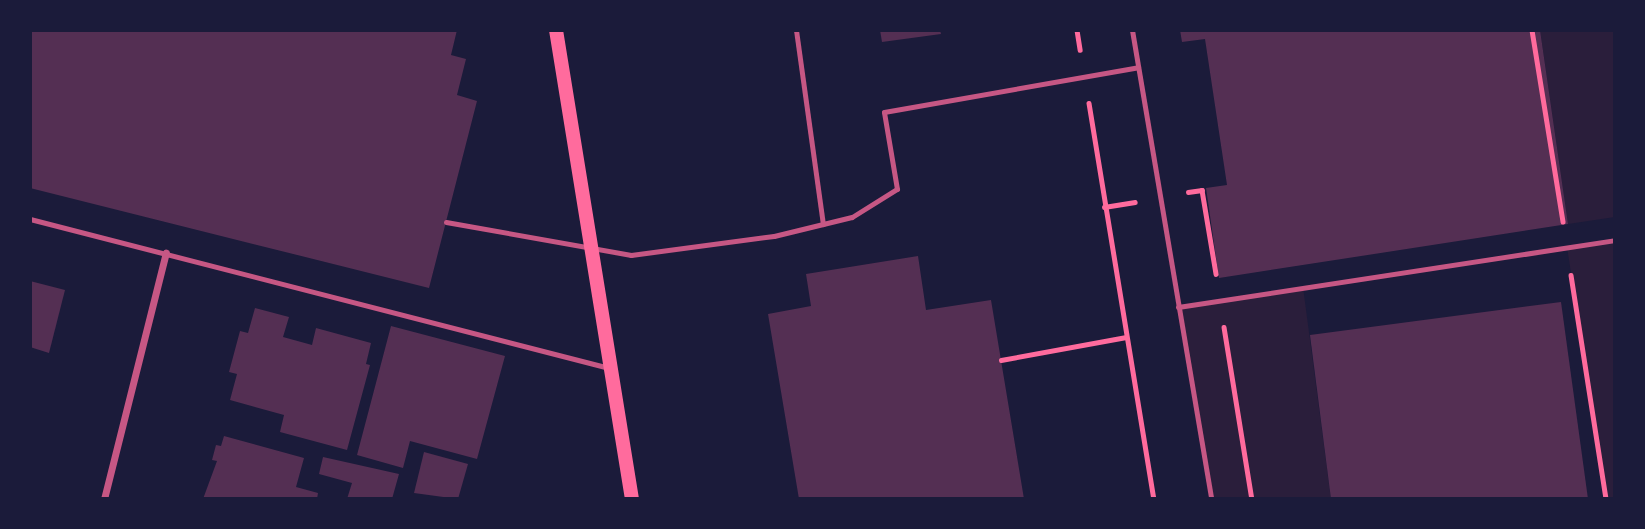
<!DOCTYPE html>
<html>
<head>
<meta charset="utf-8">
<style>
	body { margin:0 }
	#map { position:relative; width:1645px; height:529px; overflow:hidden; background:#1b1b3a; font-family:Signika,sans-serif }
	div>[style] { position:absolute }
	[style*='--x'] { left:calc(var(--x)*1px); top:calc(var(--y)*1px); width:calc(var(--w)*1px); rotate:calc(var(--a)*1deg) }
	.green>* { inset:0; background:#2a1e3b }
	.building>* { inset:0; background:#542f53 }
	.path>* { height:4.5px; margin:-2.25px; padding:0 2.25px; transform-origin:2.25px; border-radius:2.25px; background:#ff6b9d }
	.service>* { height:5px; margin:-2.5px; padding:0 2.5px; transform-origin:2.5px; border-radius:2.5px; background:#c65784 }
	.minor>* { height:7px; margin:-3.5px; padding:0 3.5px; transform-origin:3.5px; border-radius:3.5px; background:#c65784 }
	.secondary>* { height:14px; margin:-7px; padding:0 7px; transform-origin:7px; border-radius:7px; background:#ff6b9d }
	span { translate:-50% -50%; white-space:nowrap; text-align:center; line-height:1.15; -webkit-text-stroke:7px #1b1b3a; paint-order:stroke }
	.frame { position:absolute; inset:0; border:32px solid #1b1b3a; pointer-events:none }
</style>
</head>
<body>
<div id="map">
	<div class="green">
		<i style="clip-path:polygon(1540px 30px,1615px 30px,1615px 217px,1568px 224px)"></i>
		<i style="clip-path:polygon(1615px 240px,1615px 499px,1606px 499px,1567px 247px)"></i>
		<i style="clip-path:polygon(1303px 287px,1331px 499px,1211px 499px,1178px 307px)"></i>
	</div>
	<div class="building">
		<i style="clip-path:polygon(30px 30px,457px 30px,451px 55px,466px 59px,457px 95px,477px 101px,429px 288px,30px 188px)"></i>
		<i style="clip-path:polygon(880px 30px,940px 30px,941px 34px,882px 42px)"></i>
		<i style="clip-path:polygon(1180px 30px,1540px 30px,1568px 224px,1219px 278px,1206px 188px,1227px 185px,1205px 39px,1182px 42px)"></i>
		<i style="clip-path:polygon(918px 256px,926px 310px,991px 300px,1024px 499px,799px 499px,768px 314px,811px 306px,806px 274px)"></i>
		<i style="clip-path:polygon(30px 281px,65px 290px,49px 353px,30px 347px)"></i>
		<i style="clip-path:polygon(1561px 302px,1588px 499px,1331px 499px,1310px 335px)"></i>
		<i style="clip-path:polygon(255px 308px,289px 317px,283px 337px,312px 345px,316px 328px,371px 343px,366px 364px,370px 365px,347px 450px,280px 432px,284px 415px,230px 400px,237px 374px,229px 372px,240px 331px,248px 333px)"></i>
		<i style="clip-path:polygon(391px 326px,505px 356px,477px 459px,410px 441px,403px 468px,357px 455px)"></i>
		<i style="clip-path:polygon(224px 436px,304px 458px,296px 487px,318px 493px,317px 499px,203px 499px,217px 461px,212px 460px,216px 445px,221px 446px)"></i>
		<i style="clip-path:polygon(424px 452px,468px 464px,458px 499px,414px 493px)"></i>
		<i style="clip-path:polygon(323px 457px,399px 474px,392px 499px,347px 499px,352px 483px,319px 474px)"></i>
	</div>
	<div class="path">
		<i style="--x:1077;--y:30;--w:20;--a:81"></i>
		<i style="--x:1532;--y:30;--w:194;--a:80.8"></i>
		<i style="--x:1089;--y:103;--w:401;--a:80.7"></i>
		<i style="--x:1188;--y:192;--w:14;--a:-8"></i>
		<i style="--x:1202;--y:190;--w:85;--a:80.5"></i>
		<i style="--x:1104;--y:207;--w:31;--a:-9"></i>
		<i style="--x:1571;--y:275;--w:227;--a:81.1"></i>
		<i style="--x:1224;--y:327;--w:174;--a:80.8"></i>
		<i style="--x:1001;--y:360;--w:127;--a:-10.4"></i>
	</div>
	<div class="service">
		<i style="--x:796;--y:30;--w:196;--a:82.1"></i>
		<i style="--x:1132;--y:30;--w:476;--a:80.4"></i>
		<i style="--x:30;--y:219;--w:598;--a:14.43"></i>
		<i style="--x:446;--y:222;--w:188;--a:10.1"></i>
		<i style="--x:631;--y:255;--w:144;--a:-7.6"></i>
		<i style="--x:774;--y:236;--w:80;--a:-13.7"></i>
		<i style="--x:852;--y:217;--w:53;--a:-31.9"></i>
		<i style="--x:897;--y:189;--w:78;--a:-99.6"></i>
		<i style="--x:884;--y:112;--w:258;--a:-10"></i>
		<i style="--x:1178;--y:307;--w:442;--a:-8.7"></i>
	</div>
	<div class="minor">
		<i style="--x:104;--y:499;--w:254;--a:-75.9"></i>
	</div>
	<div class="secondary">
		<i style="--x:556;--y:30;--w:475;--a:80.8"></i>
	</div>
	<div class="frame"></div>
</div>
</body>
</html>
